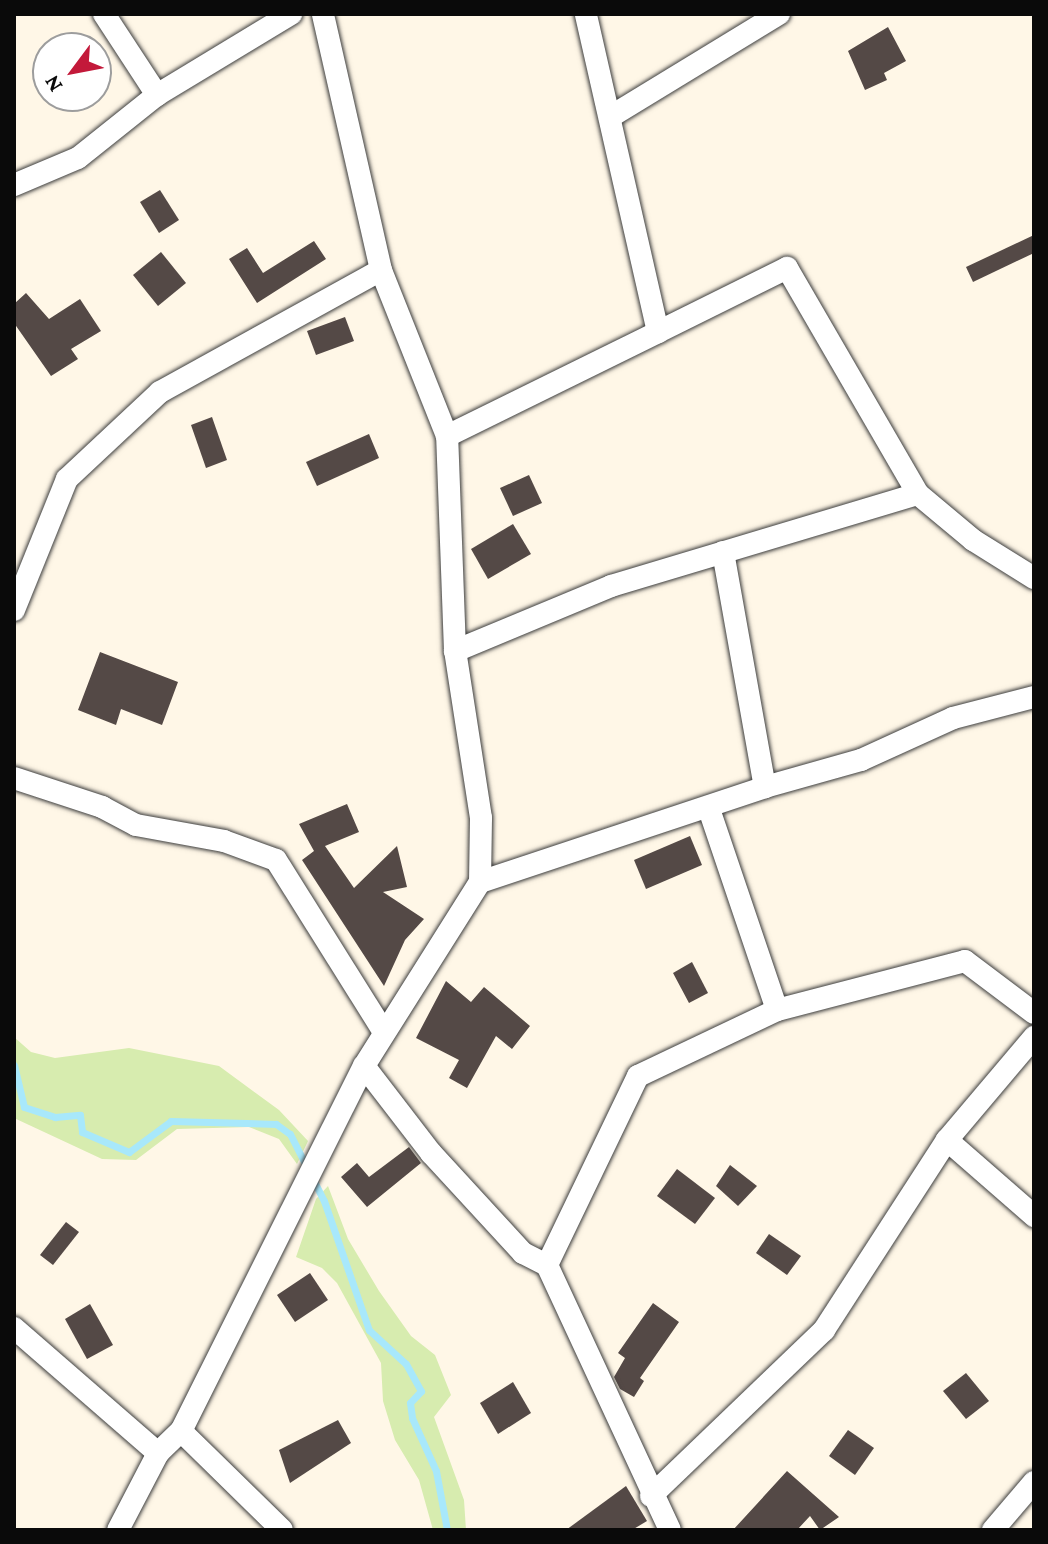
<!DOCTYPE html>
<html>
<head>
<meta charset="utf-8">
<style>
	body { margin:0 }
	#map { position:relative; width:1048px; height:1544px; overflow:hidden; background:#fff7e7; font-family:"Crimson Pro",serif }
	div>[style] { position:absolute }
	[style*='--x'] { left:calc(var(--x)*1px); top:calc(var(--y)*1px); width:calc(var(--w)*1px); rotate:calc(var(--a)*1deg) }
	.green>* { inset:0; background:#d7ecaf }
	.stream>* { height:7px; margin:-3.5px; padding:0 3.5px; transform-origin:3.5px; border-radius:3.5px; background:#a8e8fb }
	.building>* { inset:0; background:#544946 }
	.roads { filter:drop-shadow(0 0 2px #3d3d3d) drop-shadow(0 0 2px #3d3d3d) }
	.minor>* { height:22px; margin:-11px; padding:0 11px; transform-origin:11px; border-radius:11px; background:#fff }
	span { translate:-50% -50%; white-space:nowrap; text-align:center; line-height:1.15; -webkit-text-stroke:8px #fff; paint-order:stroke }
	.frame { position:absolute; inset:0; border:16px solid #0a0a0a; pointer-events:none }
	.north { position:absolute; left:32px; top:32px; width:80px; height:80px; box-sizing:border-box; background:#fff; border:2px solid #9d9d9d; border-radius:50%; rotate:238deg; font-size:22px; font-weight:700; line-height:32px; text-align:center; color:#0a0a0a }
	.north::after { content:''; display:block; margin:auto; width:28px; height:36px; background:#c3193a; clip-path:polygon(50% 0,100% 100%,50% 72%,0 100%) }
</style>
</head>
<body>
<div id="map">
	<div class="green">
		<i style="clip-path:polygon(14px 1037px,31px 1052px,55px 1058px,129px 1048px,219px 1066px,279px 1110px,308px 1141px,297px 1164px,279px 1139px,249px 1127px,177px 1129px,136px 1160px,102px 1159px,14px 1118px)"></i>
		<i style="clip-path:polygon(328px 1186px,348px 1239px,379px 1291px,411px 1336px,435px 1355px,451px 1395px,434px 1417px,464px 1500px,466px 1530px,433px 1530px,419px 1480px,395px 1440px,383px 1401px,381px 1363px,337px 1283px,322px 1268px,296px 1257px,316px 1199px)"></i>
	</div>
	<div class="stream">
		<i style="--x:14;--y:1065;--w:43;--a:76.6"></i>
		<i style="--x:24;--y:1107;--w:33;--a:18"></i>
		<i style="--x:55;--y:1117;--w:25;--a:-5"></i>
		<i style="--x:80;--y:1115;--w:17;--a:83"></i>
		<i style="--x:82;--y:1132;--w:51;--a:23.1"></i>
		<i style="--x:129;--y:1152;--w:52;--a:-36.4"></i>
		<i style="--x:171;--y:1121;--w:105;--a:1.6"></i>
		<i style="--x:276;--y:1124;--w:17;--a:36"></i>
		<i style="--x:290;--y:1134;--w:75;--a:63.1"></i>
		<i style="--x:324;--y:1201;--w:137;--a:70.8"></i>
		<i style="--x:369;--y:1330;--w:50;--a:42.6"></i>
		<i style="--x:406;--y:1364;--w:31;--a:61"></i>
		<i style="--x:421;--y:1391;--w:16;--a:133"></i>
		<i style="--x:410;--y:1403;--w:15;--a:82"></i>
		<i style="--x:412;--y:1418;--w:58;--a:65.6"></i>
		<i style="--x:436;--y:1471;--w:60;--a:79.4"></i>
	</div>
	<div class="building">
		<i style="clip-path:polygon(888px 27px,906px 61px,884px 73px,887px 80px,865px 90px,848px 51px)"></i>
		<i style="clip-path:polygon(160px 190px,179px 220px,159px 233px,140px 202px)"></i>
		<i style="clip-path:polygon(1034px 235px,1034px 253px,973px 282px,966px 267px)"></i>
		<i style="clip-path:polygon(314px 241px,326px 259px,257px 303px,229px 259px,247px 248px,263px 273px)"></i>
		<i style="clip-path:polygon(161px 252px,186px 283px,158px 306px,133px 275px)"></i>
		<i style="clip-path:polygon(26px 293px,49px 319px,80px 299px,101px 331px,71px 349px,78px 359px,51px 376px,14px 323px,14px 304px)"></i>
		<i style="clip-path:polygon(345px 317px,354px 341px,316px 355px,307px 331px)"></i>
		<i style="clip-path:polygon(212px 417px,227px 460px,206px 468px,191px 425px)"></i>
		<i style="clip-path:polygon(369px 434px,379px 458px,317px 486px,306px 462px)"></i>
		<i style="clip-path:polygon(529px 475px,542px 503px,513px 516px,500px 488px)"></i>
		<i style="clip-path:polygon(513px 524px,531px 554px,488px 579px,471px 549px)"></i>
		<i style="clip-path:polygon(100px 652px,178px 682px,162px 725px,121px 709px,116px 725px,78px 710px)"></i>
		<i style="clip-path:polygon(347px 804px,359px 832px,325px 846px,354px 888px,397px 846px,407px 887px,383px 892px,424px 919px,405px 940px,384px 986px,302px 860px,314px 851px,299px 824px)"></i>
		<i style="clip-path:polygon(690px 836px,702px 865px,646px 889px,634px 860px)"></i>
		<i style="clip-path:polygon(692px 962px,708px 993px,689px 1003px,673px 973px)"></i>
		<i style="clip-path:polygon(446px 981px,471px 1002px,484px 987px,530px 1026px,512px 1049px,496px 1036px,467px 1088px,449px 1078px,459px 1060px,416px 1038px)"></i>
		<i style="clip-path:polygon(409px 1147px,421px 1163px,367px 1207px,341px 1177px,357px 1163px,369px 1177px)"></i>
		<i style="clip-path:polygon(730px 1165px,757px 1186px,738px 1206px,716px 1186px)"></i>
		<i style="clip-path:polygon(677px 1169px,715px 1198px,695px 1224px,657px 1196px)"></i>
		<i style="clip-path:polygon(66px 1222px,79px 1232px,53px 1265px,40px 1255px)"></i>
		<i style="clip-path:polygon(769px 1234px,801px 1256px,787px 1275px,756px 1253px)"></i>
		<i style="clip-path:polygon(310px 1273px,328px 1300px,295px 1322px,277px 1295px)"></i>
		<i style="clip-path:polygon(653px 1303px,679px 1322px,640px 1378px,644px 1381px,634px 1397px,620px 1389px,614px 1377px,625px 1358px,618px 1353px)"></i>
		<i style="clip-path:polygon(90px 1304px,113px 1345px,87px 1359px,65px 1319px)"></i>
		<i style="clip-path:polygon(966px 1373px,989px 1401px,966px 1419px,943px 1391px)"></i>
		<i style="clip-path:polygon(513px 1382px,531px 1413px,498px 1434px,480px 1403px)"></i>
		<i style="clip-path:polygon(338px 1420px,351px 1443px,290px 1483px,279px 1450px)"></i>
		<i style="clip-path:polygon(848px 1430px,874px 1448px,855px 1475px,829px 1456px)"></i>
		<i style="clip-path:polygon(787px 1471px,839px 1517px,820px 1530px,810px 1516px,797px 1530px,733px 1530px)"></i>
		<i style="clip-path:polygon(626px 1486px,647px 1521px,632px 1530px,566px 1530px)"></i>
	</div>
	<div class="roads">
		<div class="minor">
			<i style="--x:104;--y:14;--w:97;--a:56.8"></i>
			<i style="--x:610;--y:117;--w:198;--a:-31.4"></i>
			<i style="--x:14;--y:185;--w:69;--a:-22.9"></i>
			<i style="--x:78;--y:158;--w:101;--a:-38.6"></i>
			<i style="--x:157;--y:95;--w:157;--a:-31.2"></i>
			<i style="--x:658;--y:332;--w:144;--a:-26.4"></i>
			<i style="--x:787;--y:268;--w:261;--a:59.9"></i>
			<i style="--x:447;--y:436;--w:235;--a:-26.2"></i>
			<i style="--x:658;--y:332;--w:326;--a:-102.8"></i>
			<i style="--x:723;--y:552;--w:239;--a:79.9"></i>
			<i style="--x:14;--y:610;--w:141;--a:-68"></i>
			<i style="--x:67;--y:479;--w:127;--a:-43.1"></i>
			<i style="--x:160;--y:392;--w:252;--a:-28.9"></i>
			<i style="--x:455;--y:651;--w:169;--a:-22.6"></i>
			<i style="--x:611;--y:586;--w:320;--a:-16.7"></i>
			<i style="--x:918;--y:494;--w:72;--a:39.9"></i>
			<i style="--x:973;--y:540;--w:72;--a:31.9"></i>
			<i style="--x:14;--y:778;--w:93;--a:18.2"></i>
			<i style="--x:102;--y:807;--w:38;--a:28"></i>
			<i style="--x:136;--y:825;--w:89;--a:10.3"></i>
			<i style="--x:224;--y:841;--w:55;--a:20.1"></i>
			<i style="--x:276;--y:860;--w:203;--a:57.9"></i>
			<i style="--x:709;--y:809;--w:212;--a:71.3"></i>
			<i style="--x:480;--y:882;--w:300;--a:-18.4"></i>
			<i style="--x:765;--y:787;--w:100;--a:-15.7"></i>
			<i style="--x:861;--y:760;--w:101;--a:-24.5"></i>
			<i style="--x:953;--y:718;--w:84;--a:-14.5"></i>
			<i style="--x:364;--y:1066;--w:110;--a:52.4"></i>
			<i style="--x:431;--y:1153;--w:136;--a:47.4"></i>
			<i style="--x:523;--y:1253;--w:27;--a:27"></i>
			<i style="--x:547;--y:1265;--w:292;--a:65.1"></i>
			<i style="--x:947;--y:1140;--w:116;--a:41.1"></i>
			<i style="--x:547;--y:1265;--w:210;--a:-64.3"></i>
			<i style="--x:638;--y:1076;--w:154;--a:-25.4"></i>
			<i style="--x:777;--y:1010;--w:194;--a:-14.6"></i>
			<i style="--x:965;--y:961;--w:86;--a:37"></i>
			<i style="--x:14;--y:1328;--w:191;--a:41"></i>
			<i style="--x:181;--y:1431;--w:141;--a:44.4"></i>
			<i style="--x:651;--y:1496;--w:240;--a:-43.8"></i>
			<i style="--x:824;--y:1330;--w:226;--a:-57.1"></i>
			<i style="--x:947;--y:1140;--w:135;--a:-49.8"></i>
			<i style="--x:118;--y:1530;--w:87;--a:-62.5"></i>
			<i style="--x:158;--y:1453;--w:32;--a:-44"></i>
			<i style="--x:181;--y:1431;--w:408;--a:-63.4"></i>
			<i style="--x:364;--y:1066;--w:218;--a:-57.8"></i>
			<i style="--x:480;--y:882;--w:64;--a:-89.1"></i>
			<i style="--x:481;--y:818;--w:169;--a:-98.8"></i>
			<i style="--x:455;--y:651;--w:215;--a:-92.1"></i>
			<i style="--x:447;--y:436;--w:179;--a:-111.7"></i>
			<i style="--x:381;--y:270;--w:262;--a:-102.8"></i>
			<i style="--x:993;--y:1530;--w:63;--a:-49.5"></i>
		</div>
	</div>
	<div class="frame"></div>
	<div class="north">N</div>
</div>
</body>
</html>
